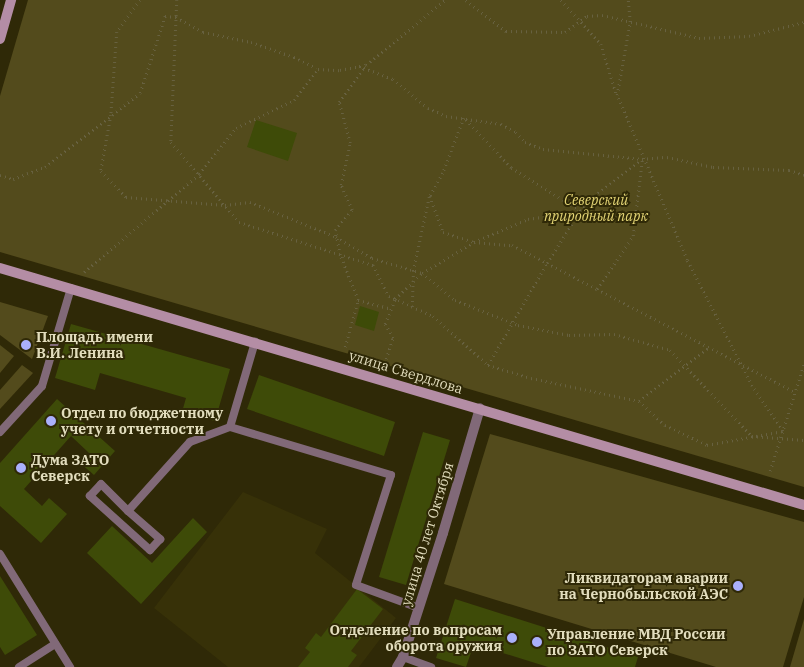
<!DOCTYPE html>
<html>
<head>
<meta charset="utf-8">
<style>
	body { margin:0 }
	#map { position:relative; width:804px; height:667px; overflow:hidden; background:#2f2907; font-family:"IBM Plex Serif",serif }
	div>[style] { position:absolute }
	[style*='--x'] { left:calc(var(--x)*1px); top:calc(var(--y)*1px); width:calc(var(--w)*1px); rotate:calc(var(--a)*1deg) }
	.built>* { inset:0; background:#373108 }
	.green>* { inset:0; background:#534b1c }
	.building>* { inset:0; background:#3e4b08 }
	.path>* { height:2.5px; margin-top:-1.25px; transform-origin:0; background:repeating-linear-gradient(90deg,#676140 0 1px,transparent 0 5px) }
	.lane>* { height:8px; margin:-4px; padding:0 4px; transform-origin:4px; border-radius:4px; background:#816978 }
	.street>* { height:10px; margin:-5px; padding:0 5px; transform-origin:5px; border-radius:5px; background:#816978 }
	.secondary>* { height:10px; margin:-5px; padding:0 5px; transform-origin:5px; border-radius:5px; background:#b48da5 }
	.dots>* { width:14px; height:14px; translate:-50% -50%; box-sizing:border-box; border:2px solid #2f2907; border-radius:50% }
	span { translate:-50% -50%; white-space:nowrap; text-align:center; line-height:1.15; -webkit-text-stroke:4px #2f2907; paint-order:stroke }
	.park-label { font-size:14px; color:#e2d374; font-style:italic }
	.poi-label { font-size:14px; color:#e2ddbd; font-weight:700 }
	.left { translate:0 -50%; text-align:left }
	.right { translate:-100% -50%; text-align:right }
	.street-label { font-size:14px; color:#e2ddbd }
</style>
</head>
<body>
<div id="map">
	<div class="built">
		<i style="clip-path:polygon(243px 492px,327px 529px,315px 553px,396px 618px,359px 667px,228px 667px,154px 608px)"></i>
	</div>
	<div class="green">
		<i style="clip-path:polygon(28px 0,804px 0,804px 487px,0 252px,0 96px)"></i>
		<i style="clip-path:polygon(0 302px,48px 316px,32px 359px,0 335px)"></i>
		<i style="clip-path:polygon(0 345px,14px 356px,0 373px)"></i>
		<i style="clip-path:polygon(22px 365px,33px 373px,0 409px,0 390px)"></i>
		<i style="clip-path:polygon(490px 434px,804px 522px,804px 597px,783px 667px,716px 667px,444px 584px)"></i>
		<i style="clip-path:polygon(804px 619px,804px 667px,790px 667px)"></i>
	</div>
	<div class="building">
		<i style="clip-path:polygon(256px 120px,297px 133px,288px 161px,247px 147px)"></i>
		<i style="clip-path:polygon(360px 306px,379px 312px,374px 331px,355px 325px)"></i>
		<i style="clip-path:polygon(71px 324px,230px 369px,215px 421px,182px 412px,186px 398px,100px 373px,95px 390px,55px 378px)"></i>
		<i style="clip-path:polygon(259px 375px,395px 422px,384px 456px,247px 409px)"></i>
		<i style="clip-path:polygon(57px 399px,115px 451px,94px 475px,80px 463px,89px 453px,71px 436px,24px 489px,42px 506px,49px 498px,67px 514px,41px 543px,0 506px,0 463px)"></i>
		<i style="clip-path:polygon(423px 432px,450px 440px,406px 585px,379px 577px)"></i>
		<i style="clip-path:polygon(193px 518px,207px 532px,141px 604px,87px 553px,112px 526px,152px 563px)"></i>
		<i style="clip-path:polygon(0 576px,37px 635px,5px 655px,0 647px)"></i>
		<i style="clip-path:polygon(357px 589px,383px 609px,351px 651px,357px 655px,348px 667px,298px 667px,310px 652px,305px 648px,316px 633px,321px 637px)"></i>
		<i style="clip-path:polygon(455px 599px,638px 657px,635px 667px,548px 667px,474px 644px,466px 667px,436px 658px)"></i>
	</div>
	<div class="path">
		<i style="--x:140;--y:0;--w:39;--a:126"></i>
		<i style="--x:117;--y:32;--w:83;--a:94.1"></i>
		<i style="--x:111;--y:115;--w:57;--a:100.1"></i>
		<i style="--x:101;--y:171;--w:36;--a:46"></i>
		<i style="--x:126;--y:197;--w:99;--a:4.6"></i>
		<i style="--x:225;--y:205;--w:25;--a:-7"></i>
		<i style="--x:250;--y:202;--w:93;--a:22.1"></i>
		<i style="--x:336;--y:237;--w:42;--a:30.3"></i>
		<i style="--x:372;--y:258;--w:52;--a:16.7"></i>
		<i style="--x:422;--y:273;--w:43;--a:39.3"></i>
		<i style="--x:455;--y:300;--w:68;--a:21.6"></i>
		<i style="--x:518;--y:325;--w:52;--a:11.1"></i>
		<i style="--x:569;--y:335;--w:45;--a:-1.3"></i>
		<i style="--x:614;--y:334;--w:58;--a:15.9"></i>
		<i style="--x:670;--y:350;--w:119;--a:46.4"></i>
		<i style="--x:752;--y:436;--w:52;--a:4.4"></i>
		<i style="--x:177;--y:0;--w:142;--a:92.4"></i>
		<i style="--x:171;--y:142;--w:105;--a:49.6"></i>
		<i style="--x:239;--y:222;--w:141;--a:17.8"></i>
		<i style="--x:373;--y:265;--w:35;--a:63"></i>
		<i style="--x:389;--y:296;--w:48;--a:24.4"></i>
		<i style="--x:433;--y:316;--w:74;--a:41.7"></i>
		<i style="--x:488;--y:365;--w:45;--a:16.8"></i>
		<i style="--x:531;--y:378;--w:110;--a:12"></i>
		<i style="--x:639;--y:401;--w:35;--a:43"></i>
		<i style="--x:665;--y:425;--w:47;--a:25.5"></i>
		<i style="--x:707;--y:445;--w:77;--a:-10.4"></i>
		<i style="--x:783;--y:431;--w:55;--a:-124.6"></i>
		<i style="--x:752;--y:386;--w:142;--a:-117.3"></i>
		<i style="--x:687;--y:260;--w:179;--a:-113"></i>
		<i style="--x:617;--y:95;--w:74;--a:-79.9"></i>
		<i style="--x:630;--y:22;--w:22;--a:-95"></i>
		<i style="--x:466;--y:0;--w:51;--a:37.8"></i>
		<i style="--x:506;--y:31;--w:59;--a:1"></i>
		<i style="--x:565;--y:32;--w:27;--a:-36"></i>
		<i style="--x:587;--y:16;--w:15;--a:-4"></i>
		<i style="--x:602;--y:15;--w:100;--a:13.3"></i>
		<i style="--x:699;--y:38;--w:50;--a:-2.3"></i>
		<i style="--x:749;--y:36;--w:57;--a:-14.3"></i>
		<i style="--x:561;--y:0;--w:59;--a:47.7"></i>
		<i style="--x:601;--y:44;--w:51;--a:73"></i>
		<i style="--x:359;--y:66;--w:36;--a:21"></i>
		<i style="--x:393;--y:79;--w:45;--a:39.6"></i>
		<i style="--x:428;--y:108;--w:20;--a:24"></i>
		<i style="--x:446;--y:116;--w:56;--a:8.3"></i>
		<i style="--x:501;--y:124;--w:17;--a:28"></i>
		<i style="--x:516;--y:132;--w:13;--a:48"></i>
		<i style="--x:525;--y:142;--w:19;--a:21"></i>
		<i style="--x:543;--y:149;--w:100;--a:5.8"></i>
		<i style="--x:642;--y:159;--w:25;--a:-5"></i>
		<i style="--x:667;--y:157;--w:47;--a:12.3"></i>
		<i style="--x:713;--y:167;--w:76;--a:2.3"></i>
		<i style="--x:789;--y:170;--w:16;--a:18"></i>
		<i style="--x:0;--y:175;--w:14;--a:17"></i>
		<i style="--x:13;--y:179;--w:34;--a:-21"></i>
		<i style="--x:45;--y:167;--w:120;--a:-37.9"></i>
		<i style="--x:140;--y:93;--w:81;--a:-72"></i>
		<i style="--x:165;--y:16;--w:11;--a:5"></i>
		<i style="--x:176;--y:17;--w:31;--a:29"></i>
		<i style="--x:203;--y:32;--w:49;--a:11.8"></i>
		<i style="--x:251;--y:42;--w:46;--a:19.2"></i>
		<i style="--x:294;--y:57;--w:25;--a:26"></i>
		<i style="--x:84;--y:272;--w:151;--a:-40.4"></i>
		<i style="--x:199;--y:174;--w:59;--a:-51.2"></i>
		<i style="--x:236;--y:128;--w:64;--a:-25.8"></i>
		<i style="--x:294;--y:100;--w:39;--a:-52"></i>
		<i style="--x:318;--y:69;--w:22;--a:3"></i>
		<i style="--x:340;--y:70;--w:26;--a:-11"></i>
		<i style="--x:366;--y:65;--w:102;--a:-39.4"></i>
		<i style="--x:597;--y:289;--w:223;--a:27.5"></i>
		<i style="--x:358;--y:300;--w:34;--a:15"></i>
		<i style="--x:412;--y:307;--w:36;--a:-88"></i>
		<i style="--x:413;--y:271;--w:76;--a:-77.8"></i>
		<i style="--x:345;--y:347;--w:49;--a:-74.5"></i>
		<i style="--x:358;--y:300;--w:48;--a:-111.8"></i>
		<i style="--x:340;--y:255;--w:25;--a:-101"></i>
		<i style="--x:335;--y:230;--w:26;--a:-50"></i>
		<i style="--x:352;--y:210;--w:27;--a:-114"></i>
		<i style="--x:341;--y:185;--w:43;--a:-77.9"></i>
		<i style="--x:350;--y:143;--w:42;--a:-105"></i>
		<i style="--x:339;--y:102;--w:44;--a:-54.2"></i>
		<i style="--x:386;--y:359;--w:22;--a:-72"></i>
		<i style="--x:393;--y:338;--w:16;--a:-120"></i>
		<i style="--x:385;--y:324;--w:27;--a:-68"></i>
		<i style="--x:395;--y:299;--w:37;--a:-44"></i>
		<i style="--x:422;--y:273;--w:61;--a:-30.8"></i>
		<i style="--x:474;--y:242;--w:59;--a:-23.1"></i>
		<i style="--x:528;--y:219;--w:53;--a:-8.7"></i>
		<i style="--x:580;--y:211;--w:16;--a:-50"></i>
		<i style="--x:590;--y:199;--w:64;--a:-37.4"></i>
		<i style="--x:488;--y:365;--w:118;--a:-60"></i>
		<i style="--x:547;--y:263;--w:62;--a:-57.6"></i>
		<i style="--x:580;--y:211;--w:81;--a:-148.1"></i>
		<i style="--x:511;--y:168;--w:69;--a:-133.2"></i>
		<i style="--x:464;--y:118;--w:59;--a:110.9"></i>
		<i style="--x:443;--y:173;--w:26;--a:119"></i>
		<i style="--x:430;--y:196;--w:38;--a:70"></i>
		<i style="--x:443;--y:232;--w:33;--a:18"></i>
		<i style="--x:474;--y:242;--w:38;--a:5"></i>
		<i style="--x:512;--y:245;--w:39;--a:27"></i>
		<i style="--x:547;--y:263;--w:56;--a:27.5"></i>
		<i style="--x:597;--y:289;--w:64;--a:-55.8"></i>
		<i style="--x:633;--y:236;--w:76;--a:-83.2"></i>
		<i style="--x:639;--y:401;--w:88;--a:-37.6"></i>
		<i style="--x:770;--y:471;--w:112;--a:-72.4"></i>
	</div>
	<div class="lane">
		<i style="--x:230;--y:427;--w:168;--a:16.6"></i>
		<i style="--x:391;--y:475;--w:115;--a:107.7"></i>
		<i style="--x:356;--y:585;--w:67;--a:20.1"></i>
		<i style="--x:0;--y:432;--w:62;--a:-47.6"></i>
		<i style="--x:42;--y:386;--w:102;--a:-73.5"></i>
		<i style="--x:128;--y:511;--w:43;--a:41.2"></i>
		<i style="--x:160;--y:539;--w:15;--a:132"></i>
		<i style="--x:150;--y:550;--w:81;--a:-138"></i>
		<i style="--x:90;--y:496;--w:16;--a:-47"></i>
		<i style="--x:101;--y:484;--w:38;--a:45"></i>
		<i style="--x:128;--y:511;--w:93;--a:-48.1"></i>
		<i style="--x:190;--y:442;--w:43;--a:-20.6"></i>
		<i style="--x:230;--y:427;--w:89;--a:-73.6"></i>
		<i style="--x:0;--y:554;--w:133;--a:58.2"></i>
		<i style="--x:403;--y:657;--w:30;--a:20"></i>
		<i style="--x:19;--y:667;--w:43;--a:-32.6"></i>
	</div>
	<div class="street">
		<i style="--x:397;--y:667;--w:12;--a:-59"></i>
		<i style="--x:403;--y:657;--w:130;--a:-72.1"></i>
		<i style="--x:443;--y:533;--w:130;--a:-73.5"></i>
	</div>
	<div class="secondary">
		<i style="--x:0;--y:39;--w:41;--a:-74.2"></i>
		<i style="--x:0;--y:268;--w:838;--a:16.42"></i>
	</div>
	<div class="dots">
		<i style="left:26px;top:345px;background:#aab0fb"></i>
		<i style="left:51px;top:421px;background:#aab0fb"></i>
		<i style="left:21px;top:468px;background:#aab0fb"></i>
		<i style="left:738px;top:586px;background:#aab0fb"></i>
		<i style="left:512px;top:638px;background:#aab0fb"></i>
		<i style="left:537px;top:642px;background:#aab0fb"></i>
	</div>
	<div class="park-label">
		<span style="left:596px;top:208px">Северский<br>природный парк</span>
	</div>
	<div class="poi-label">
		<span class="left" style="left:36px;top:345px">Площадь имени<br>В.И. Ленина</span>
		<span class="left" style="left:61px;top:421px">Отдел по бюджетному<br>учету и отчетности</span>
		<span class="left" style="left:31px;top:468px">Дума ЗАТО<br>Северск</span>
		<span class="right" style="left:728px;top:586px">Ликвидаторам аварии<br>на Чернобыльской АЭС</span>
		<span class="right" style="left:502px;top:638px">Отделение по вопросам<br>оборота оружия</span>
		<span class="left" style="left:547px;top:642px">Управление МВД России<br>по ЗАТО Северск</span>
	</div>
	<div class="street-label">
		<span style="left:406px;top:372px;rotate:17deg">улица Свердлова</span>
		<span style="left:427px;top:534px;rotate:-73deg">улица 40 лет Октября</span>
	</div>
</div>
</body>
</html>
